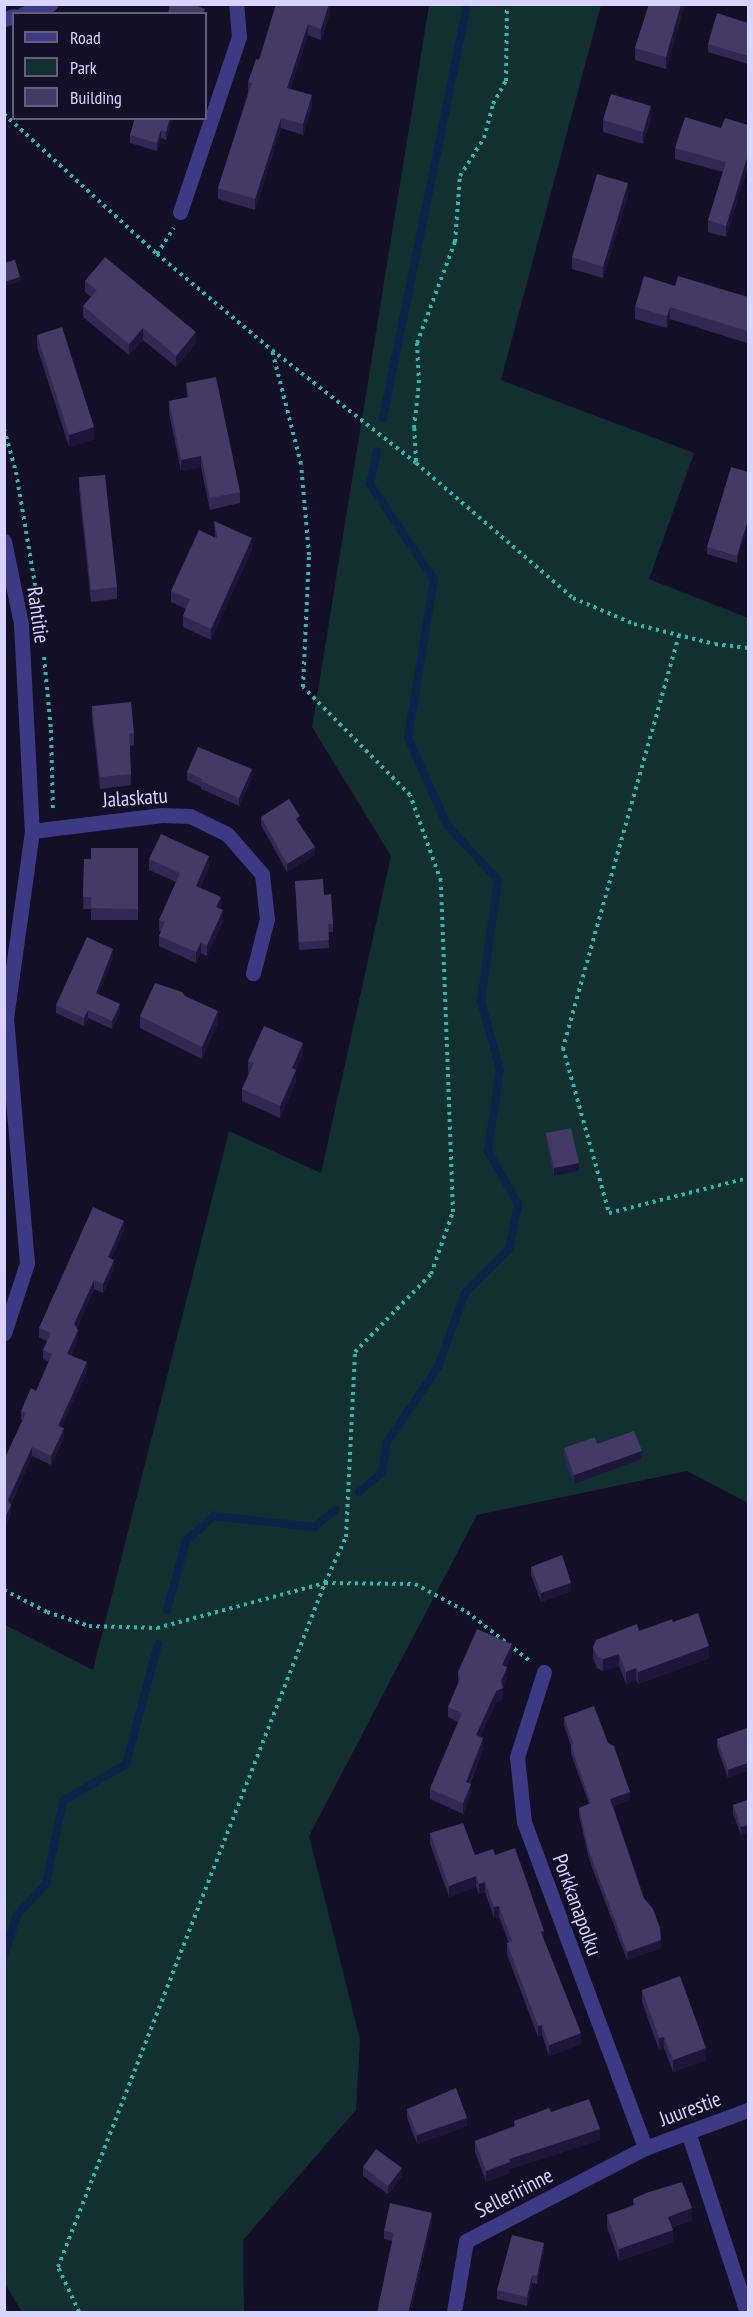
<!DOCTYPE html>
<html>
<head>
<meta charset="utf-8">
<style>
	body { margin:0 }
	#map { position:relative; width:753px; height:2317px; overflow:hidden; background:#130f26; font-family:"PT Sans Narrow",sans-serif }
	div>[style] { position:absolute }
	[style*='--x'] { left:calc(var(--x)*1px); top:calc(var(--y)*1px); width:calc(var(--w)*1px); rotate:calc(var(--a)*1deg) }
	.green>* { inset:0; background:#12302f }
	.stream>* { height:8px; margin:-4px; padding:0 4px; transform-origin:4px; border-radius:4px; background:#0c2248 }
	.path>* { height:4px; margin-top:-2px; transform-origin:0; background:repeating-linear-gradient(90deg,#2fb8b0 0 3px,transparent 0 7.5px) }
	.street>* { height:15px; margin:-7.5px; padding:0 7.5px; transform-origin:7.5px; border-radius:7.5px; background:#3d3a85 }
	.wall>* { inset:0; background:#312854 }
	.shaded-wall>* { inset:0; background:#1d163a }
	.building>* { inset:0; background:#433a66 }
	span { translate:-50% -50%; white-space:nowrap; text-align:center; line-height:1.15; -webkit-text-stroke:4.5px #130f26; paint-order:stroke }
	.street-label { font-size:21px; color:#d9d4ff }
	.frame { position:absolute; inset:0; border:6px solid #d9d4ff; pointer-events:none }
	.legend { position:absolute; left:12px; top:12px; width:195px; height:108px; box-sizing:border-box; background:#130f26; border:2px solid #625e7d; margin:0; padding:8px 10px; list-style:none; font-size:18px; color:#d9d4ff }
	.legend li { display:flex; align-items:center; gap:12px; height:30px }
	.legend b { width:30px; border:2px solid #625e7d }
</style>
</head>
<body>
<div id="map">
	<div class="green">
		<i style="clip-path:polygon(429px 5px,601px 5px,501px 380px,694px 453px,649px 579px,748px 618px,748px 1503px,687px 1471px,477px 1515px,309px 1836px,360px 2040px,356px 2110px,243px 2240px,244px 2312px,22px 2312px,5px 2284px,5px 1625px,93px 1670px,229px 1131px,321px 1173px,391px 856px,312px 727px)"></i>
	</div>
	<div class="stream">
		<i style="--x:383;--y:418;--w:422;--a:-78.5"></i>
		<i style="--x:359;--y:1492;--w:30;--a:-40"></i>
		<i style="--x:382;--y:1473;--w:31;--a:-81"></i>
		<i style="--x:387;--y:1442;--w:91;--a:-55.8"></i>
		<i style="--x:438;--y:1367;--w:79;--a:-70"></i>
		<i style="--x:465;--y:1293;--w:62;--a:-45"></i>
		<i style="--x:509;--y:1249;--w:46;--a:-78.7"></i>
		<i style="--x:518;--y:1204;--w:61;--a:-119.5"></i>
		<i style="--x:488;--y:1151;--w:82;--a:-81.6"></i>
		<i style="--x:500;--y:1070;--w:72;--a:-105.4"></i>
		<i style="--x:481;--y:1001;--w:122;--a:-82"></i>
		<i style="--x:498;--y:880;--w:75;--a:-132.8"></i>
		<i style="--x:447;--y:825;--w:95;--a:-114.1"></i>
		<i style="--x:408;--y:738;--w:160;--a:-80.7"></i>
		<i style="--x:434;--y:580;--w:115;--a:-123.7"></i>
		<i style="--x:370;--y:484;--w:33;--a:-78"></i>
		<i style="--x:167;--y:1610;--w:72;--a:-74.6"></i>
		<i style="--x:186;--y:1541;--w:38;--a:-42"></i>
		<i style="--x:214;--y:1516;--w:101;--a:6.3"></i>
		<i style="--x:314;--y:1527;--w:28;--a:-39"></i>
		<i style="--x:4;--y:1956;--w:43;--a:-72.4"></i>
		<i style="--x:17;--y:1915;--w:42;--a:-46.9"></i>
		<i style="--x:46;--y:1884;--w:85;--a:-78.4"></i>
		<i style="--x:63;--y:1801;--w:73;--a:-30.4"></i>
		<i style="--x:126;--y:1764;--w:124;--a:-75.1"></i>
	</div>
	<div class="path">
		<i style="--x:4;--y:114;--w:207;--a:42.5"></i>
		<i style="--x:157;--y:254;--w:150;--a:39.9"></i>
		<i style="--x:272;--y:350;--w:183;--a:38.1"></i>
		<i style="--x:416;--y:463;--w:207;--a:40.7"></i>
		<i style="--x:573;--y:598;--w:66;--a:23.1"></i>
		<i style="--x:634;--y:624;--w:83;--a:13.9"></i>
		<i style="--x:715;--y:644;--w:33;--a:7"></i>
		<i style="--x:157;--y:254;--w:31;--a:-57"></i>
		<i style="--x:4;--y:429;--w:45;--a:74.4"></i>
		<i style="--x:16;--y:472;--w:120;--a:80.4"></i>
		<i style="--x:416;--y:461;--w:33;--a:-93"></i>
		<i style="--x:414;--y:428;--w:45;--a:-83.7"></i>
		<i style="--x:419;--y:383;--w:40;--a:-92.9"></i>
		<i style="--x:417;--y:343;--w:108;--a:-69.4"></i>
		<i style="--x:455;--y:242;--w:66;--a:-85.7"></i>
		<i style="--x:460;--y:176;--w:45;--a:-57.7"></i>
		<i style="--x:484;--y:138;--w:35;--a:-75"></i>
		<i style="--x:493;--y:104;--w:26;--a:-61"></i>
		<i style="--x:506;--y:81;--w:77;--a:-89.3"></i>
		<i style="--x:679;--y:635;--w:429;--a:105.7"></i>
		<i style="--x:563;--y:1048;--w:171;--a:74.4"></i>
		<i style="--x:609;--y:1213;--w:143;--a:-14.1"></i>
		<i style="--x:44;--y:657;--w:73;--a:84.5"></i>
		<i style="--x:51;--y:730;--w:81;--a:88.6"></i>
		<i style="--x:4;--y:1590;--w:48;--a:27.1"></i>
		<i style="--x:47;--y:1612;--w:44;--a:18.4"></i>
		<i style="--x:89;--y:1626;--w:68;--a:1.7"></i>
		<i style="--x:157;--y:1628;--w:174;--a:-15"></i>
		<i style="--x:325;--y:1583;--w:90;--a:0.6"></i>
		<i style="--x:415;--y:1584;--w:59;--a:28.3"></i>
		<i style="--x:467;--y:1612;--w:80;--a:37.9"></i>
		<i style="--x:79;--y:2312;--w:50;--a:-115"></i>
		<i style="--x:58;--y:2267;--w:734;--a:-68.68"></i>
		<i style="--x:325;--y:1583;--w:51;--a:-65.5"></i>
		<i style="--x:346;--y:1537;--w:185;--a:-87.2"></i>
		<i style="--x:355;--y:1352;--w:109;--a:-45.7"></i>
		<i style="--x:431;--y:1274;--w:66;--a:-70.5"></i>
		<i style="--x:453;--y:1212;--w:331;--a:-92.1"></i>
		<i style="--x:441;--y:881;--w:91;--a:-109.8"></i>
		<i style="--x:410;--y:795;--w:152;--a:-134.7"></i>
		<i style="--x:303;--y:687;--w:132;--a:-87.4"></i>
		<i style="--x:309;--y:555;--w:91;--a:-95"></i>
		<i style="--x:301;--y:464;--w:118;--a:-104.3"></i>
	</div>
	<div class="street">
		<i style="--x:23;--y:14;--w:29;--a:-20"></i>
		<i style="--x:4;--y:19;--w:10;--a:-17"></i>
		<i style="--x:180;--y:212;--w:185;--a:-71.4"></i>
		<i style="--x:239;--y:37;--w:33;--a:-95"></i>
		<i style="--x:4;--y:541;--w:85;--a:78.4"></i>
		<i style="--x:21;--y:624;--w:207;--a:87"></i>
		<i style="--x:32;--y:831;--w:189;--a:97.9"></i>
		<i style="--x:6;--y:1018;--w:246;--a:85.1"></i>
		<i style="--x:27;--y:1263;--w:74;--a:108.2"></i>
		<i style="--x:32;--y:831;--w:131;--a:-7"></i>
		<i style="--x:162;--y:815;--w:28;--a:2"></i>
		<i style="--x:190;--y:816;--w:41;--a:25.9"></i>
		<i style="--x:227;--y:834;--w:53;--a:48.8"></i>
		<i style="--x:262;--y:874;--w:45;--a:83.7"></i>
		<i style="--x:267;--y:919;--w:56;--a:104.5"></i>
		<i style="--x:544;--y:1672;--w:89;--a:107.6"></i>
		<i style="--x:517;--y:1757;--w:65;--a:83.9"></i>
		<i style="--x:524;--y:1822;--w:348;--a:69.6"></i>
		<i style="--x:688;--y:2132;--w:189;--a:71.9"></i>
		<i style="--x:454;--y:2312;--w:72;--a:-80.4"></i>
		<i style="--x:466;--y:2241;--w:202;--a:-27.5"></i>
		<i style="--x:645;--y:2148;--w:110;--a:-20.3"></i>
	</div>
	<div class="wall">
		<i style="clip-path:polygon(330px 4px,330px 13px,321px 40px,308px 35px,290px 89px,312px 106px,303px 135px,281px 128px,255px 210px,218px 199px,218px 188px,248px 93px,248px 82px,259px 60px)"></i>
		<i style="clip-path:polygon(649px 4px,685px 4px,666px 69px,635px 60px,635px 48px)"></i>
		<i style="clip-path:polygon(748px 23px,748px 64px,708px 52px,708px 44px)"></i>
		<i style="clip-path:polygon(135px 118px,172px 118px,166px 140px,161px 138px,157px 151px,130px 143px,130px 135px)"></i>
		<i style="clip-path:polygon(651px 118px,643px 144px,603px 132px,603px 120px)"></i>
		<i style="clip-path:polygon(748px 125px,748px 169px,747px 169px,726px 237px,708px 232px,708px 220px,723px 172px,675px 159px,675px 148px,721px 128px)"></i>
		<i style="clip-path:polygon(628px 195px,603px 278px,572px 269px,572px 257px)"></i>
		<i style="clip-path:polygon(85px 281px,196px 343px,176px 367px,143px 340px,129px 355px,83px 317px,83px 306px,91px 297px,85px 292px)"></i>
		<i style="clip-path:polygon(675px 286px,748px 297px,748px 338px,747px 343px,670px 319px,667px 328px,635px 319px,635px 307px)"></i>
		<i style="clip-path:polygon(37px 335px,94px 439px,69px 447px,37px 347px)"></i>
		<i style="clip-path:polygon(186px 383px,240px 492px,240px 503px,210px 510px,201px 467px,181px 471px,169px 413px,169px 401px,187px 398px)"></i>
		<i style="clip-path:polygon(748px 472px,737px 563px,707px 554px,707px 547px)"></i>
		<i style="clip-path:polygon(79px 477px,117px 587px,117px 599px,91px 602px,79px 489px)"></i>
		<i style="clip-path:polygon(214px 521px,252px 549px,211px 640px,183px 627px,183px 616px,186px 609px,171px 602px,171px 591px,215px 538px)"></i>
		<i style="clip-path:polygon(92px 706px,134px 733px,134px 745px,130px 746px,131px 785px,100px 789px,92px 718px)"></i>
		<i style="clip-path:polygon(187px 772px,252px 777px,239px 806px,201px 789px,201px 787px,187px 780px)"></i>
		<i style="clip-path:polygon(261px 817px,300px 824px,315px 855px,287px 872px,261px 825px)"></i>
		<i style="clip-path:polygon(138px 848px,138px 920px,91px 920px,91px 909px,83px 909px,84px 859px,91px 859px)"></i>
		<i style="clip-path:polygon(149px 859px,209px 867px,200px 888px,221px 908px,220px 909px,223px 921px,207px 956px,201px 953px,196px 963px,159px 946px,159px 936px,161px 931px,159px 931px,159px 920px,176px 882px,149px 870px)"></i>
		<i style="clip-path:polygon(295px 881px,324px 895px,333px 924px,333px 932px,328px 932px,329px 948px,299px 950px)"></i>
		<i style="clip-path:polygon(113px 957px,98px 994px,120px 1012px,112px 1029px,88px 1018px,84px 1026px,56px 1013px,56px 1005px)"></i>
		<i style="clip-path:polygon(185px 996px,218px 1023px,202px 1059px,140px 1028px,140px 1016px)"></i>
		<i style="clip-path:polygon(303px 1055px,296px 1070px,296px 1082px,280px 1118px,242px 1101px,242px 1089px,249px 1073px,248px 1073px,248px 1061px)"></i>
		<i style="clip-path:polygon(546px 1133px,579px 1171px,554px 1176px,546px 1141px)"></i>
		<i style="clip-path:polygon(124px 1230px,111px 1259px,114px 1269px,103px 1293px,94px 1289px,77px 1328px,78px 1339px,71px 1355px,87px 1371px,61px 1427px,64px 1437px,51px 1465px,32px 1456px,11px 1504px,11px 1514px,4px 1529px,4px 1460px,22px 1421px,21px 1420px,21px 1411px,36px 1391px,49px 1362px,43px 1359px,43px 1350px,47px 1341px,39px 1337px,39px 1328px)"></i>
		<i style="clip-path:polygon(597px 1444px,642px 1459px,574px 1484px,564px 1457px,564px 1448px)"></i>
		<i style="clip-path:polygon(531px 1567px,571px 1591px,541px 1602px,531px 1575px)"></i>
		<i style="clip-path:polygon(673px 1622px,709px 1658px,638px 1684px,636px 1680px,626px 1684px,619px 1666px,603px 1671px,597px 1668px,593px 1658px,593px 1647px,639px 1631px)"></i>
		<i style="clip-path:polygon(512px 1655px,506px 1667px,507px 1678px,503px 1688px,503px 1699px,496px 1702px,480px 1737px,483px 1749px,470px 1784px,471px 1795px,463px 1814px,430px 1799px,430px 1789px,458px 1722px,448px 1717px,448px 1707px,458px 1684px,458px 1672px)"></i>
		<i style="clip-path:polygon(564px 1717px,608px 1743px,630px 1800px,613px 1806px,661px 1948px,627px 1960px,589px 1859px,579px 1816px,579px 1808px,589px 1804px,571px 1754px,571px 1746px,564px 1725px)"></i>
		<i style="clip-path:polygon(747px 1728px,728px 1778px,717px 1747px,717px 1739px)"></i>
		<i style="clip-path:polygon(748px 1800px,748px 1833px,741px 1835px,733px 1814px,733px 1805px)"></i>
		<i style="clip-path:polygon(430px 1833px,475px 1855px,495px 1855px,544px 1940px,581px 2044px,549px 2056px,542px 2035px,538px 2037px,514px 1973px,507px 1954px,507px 1943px,509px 1943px,499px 1917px,494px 1918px,485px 1892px,479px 1894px,476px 1887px,449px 1897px,430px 1844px)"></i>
		<i style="clip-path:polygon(642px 1990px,706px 2060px,673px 2072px,664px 2048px,659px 2050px,642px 2002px)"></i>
		<i style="clip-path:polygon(407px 2109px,467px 2126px,417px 2144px,407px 2118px)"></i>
		<i style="clip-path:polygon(551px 2112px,600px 2140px,510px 2169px,510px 2173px,486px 2182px,475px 2152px,475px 2141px,514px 2126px,514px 2121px)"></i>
		<i style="clip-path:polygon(363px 2167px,402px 2176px,388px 2194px,363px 2176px)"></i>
		<i style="clip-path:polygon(633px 2199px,692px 2220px,672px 2227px,673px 2242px,619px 2261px,607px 2227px,607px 2215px,633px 2205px)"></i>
		<i style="clip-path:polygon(432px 2221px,410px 2313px,377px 2313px,392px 2241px,384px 2239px,384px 2231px)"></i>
		<i style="clip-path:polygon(544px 2251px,537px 2284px,532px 2283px,527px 2306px,497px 2299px,497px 2290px)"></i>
	</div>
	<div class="shaded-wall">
		<i style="clip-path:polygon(329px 4px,330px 4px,330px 13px,321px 40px,321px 29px)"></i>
		<i style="clip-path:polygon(681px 4px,685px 4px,666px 69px,666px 57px)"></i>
		<i style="clip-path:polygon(308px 24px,308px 35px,287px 99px,287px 88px)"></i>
		<i style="clip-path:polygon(312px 95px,312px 106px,303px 135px,303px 124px)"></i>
		<i style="clip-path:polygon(651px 106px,651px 118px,643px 144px,643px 132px)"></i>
		<i style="clip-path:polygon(170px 118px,172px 118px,166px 140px,166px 132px)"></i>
		<i style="clip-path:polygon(281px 118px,281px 128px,255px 210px,255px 199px)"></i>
		<i style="clip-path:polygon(161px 130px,161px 138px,157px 151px,157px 143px)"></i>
		<i style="clip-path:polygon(747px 158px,747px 169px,726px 237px,726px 226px)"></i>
		<i style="clip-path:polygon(628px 183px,628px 195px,603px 278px,603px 267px)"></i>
		<i style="clip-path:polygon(20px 277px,20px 282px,4px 286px,4px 282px)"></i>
		<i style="clip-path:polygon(670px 307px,670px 319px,667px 328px,667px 316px)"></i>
		<i style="clip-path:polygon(748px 326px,748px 338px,747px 343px,747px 331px)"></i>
		<i style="clip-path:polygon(143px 328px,143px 340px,129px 355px,129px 344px)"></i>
		<i style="clip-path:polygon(196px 332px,196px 343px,176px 367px,176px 356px)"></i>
		<i style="clip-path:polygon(94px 427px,94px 439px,69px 447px,69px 435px)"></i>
		<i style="clip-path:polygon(201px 456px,201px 467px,181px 471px,181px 460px)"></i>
		<i style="clip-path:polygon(748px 520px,748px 527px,737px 563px,737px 556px)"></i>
		<i style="clip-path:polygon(252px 538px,252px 549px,211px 640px,211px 629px)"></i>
		<i style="clip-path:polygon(252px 769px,252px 777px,239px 806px,239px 798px)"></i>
		<i style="clip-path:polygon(300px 816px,300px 824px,296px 819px)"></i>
		<i style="clip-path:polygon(315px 847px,315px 855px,287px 872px,287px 864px)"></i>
		<i style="clip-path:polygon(209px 856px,209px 867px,196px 897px,196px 886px)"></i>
		<i style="clip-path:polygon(221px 897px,221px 908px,216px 918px,216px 907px)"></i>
		<i style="clip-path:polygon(223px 910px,223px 921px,207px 956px,207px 945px)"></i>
		<i style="clip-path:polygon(201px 942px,201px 953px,196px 963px,196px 952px)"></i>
		<i style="clip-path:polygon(113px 949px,113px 957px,96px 1001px,96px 993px)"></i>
		<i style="clip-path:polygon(120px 1004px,120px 1012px,112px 1029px,112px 1021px)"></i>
		<i style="clip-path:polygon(88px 1010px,88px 1018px,84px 1026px,84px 1018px)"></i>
		<i style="clip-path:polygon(218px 1011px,218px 1023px,202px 1059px,202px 1047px)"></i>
		<i style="clip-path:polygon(303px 1043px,303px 1055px,292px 1080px,292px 1068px)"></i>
		<i style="clip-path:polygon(296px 1070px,296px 1082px,280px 1118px,280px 1106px)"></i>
		<i style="clip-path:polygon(579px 1163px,579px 1171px,554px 1176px,554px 1168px)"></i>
		<i style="clip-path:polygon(124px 1221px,124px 1230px,108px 1266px,108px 1257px)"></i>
		<i style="clip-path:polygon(114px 1260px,114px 1269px,103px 1293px,103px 1284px)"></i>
		<i style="clip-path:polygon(94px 1280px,94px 1289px,74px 1334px,74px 1324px)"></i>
		<i style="clip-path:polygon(78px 1330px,78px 1339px,67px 1363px,67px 1354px)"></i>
		<i style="clip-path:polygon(87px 1362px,87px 1371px,58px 1435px,58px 1426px)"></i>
		<i style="clip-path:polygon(64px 1428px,64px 1437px,51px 1465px,51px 1456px)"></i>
		<i style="clip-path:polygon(32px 1447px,32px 1456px,8px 1509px,8px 1500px)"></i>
		<i style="clip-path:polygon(642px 1451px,642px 1459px,574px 1484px,574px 1475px)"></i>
		<i style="clip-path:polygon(11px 1505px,11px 1514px,4px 1529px,4px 1520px)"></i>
		<i style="clip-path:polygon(571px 1583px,571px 1591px,541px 1602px,541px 1593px)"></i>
		<i style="clip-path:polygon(512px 1644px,512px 1655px,502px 1675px,502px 1665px)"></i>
		<i style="clip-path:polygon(709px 1646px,709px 1658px,638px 1684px,638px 1672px)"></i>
		<i style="clip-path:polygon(619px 1654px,619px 1666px,603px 1671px,603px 1659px)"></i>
		<i style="clip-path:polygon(507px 1667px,507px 1678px,503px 1688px,503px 1699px,496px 1702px,476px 1746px,476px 1735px)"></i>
		<i style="clip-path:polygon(636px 1668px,636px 1680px,626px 1684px,626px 1672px)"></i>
		<i style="clip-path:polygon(483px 1738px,483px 1749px,466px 1792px,466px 1782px)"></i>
		<i style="clip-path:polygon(748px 1763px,748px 1771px,728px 1778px,728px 1770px)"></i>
		<i style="clip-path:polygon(471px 1784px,471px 1795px,463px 1814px,463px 1803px)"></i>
		<i style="clip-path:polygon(630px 1792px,630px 1800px,610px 1807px,610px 1799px)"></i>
		<i style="clip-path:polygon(748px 1825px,748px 1833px,741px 1835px,741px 1827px)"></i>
		<i style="clip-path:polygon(476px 1876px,476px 1887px,449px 1897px,449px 1886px)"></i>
		<i style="clip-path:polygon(485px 1882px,485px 1892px,479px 1894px,479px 1884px)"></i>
		<i style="clip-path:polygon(499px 1906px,499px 1917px,494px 1918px,494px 1907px)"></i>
		<i style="clip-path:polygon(544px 1931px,544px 1941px,541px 1932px)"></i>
		<i style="clip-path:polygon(661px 1940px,661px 1948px,627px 1960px,627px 1952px)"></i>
		<i style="clip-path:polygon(542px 2025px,542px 2035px,538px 2037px,538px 2026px)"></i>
		<i style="clip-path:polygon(581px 2033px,581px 2044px,549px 2056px,549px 2045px)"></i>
		<i style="clip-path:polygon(664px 2037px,664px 2048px,659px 2050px,659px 2038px)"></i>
		<i style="clip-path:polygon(706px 2048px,706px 2060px,673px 2072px,673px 2060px)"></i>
		<i style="clip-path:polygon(467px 2118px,467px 2126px,417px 2144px,417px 2135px)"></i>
		<i style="clip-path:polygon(600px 2129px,600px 2140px,510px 2169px,510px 2173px,486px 2182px,486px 2171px,509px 2159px)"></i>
		<i style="clip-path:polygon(402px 2168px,402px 2176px,388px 2194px,388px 2186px)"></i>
		<i style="clip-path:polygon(692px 2208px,692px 2220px,668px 2228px,668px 2217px)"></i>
		<i style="clip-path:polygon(432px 2213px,432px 2221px,410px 2313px,408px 2313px)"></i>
		<i style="clip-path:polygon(673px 2230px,673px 2242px,619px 2261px,619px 2249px)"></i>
		<i style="clip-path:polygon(544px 2243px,544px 2251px,537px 2284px,537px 2276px)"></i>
		<i style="clip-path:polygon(532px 2275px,532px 2283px,527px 2306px,527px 2297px)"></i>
	</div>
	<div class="building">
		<i style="clip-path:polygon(170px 4px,192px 4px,205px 9px,203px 14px,168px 14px)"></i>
		<i style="clip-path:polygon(276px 4px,329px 4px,321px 29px,308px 24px,287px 88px,312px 95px,303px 124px,281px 118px,255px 199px,218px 188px,252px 83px,248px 82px,256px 59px,259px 60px)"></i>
		<i style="clip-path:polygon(649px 4px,681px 4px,666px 57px,635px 48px)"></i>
		<i style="clip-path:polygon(717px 13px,748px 23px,748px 56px,708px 44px)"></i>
		<i style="clip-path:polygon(611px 94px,651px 106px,643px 132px,603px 120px)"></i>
		<i style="clip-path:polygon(685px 117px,721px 128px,725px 118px,748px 125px,748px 158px,747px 158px,726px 226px,708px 220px,726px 162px,675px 148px)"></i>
		<i style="clip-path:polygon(135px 118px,170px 118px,166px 132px,161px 130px,157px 143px,130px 135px)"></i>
		<i style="clip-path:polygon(597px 174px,628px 183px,603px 267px,572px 257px)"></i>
		<i style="clip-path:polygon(105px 257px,196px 332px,176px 356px,143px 328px,129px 344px,83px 306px,97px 290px,85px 281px)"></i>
		<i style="clip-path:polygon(15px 260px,20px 277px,4px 282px,4px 263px)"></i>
		<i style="clip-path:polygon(644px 276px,675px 286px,678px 276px,748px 297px,748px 326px,747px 331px,670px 307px,667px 316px,635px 307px)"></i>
		<i style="clip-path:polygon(62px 327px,94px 427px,69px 435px,37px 335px)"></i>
		<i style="clip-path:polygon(216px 377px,240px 492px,210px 498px,201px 456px,181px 460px,169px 401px,189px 397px,186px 383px)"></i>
		<i style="clip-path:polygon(731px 467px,748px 472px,748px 520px,737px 556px,707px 547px)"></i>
		<i style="clip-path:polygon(105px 475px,117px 587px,91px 590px,79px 477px)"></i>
		<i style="clip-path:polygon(214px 521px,252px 538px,211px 629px,183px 616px,190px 599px,171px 591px,199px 530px,218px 539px)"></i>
		<i style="clip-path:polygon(131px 702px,134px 733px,129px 734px,131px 774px,100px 777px,92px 706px)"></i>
		<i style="clip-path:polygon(198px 747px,252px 769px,239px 798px,201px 781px,202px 779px,187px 772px)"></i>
		<i style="clip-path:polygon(289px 799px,300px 816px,296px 819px,315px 847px,287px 864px,261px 817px)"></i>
		<i style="clip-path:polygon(161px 834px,209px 856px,196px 886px,221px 897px,216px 907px,223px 910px,207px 945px,201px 942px,196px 952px,159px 936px,165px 922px,159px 920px,180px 873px,149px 859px)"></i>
		<i style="clip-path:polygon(91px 848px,138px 848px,138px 909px,91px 908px,91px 897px,83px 897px,84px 859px,91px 859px)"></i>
		<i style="clip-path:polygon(323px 879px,324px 895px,331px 894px,333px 924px,328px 924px,329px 940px,299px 942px,295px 881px)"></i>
		<i style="clip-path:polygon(87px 937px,113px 949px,96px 993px,120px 1004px,112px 1021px,88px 1010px,84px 1018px,56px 1005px)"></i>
		<i style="clip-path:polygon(155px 983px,182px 992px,185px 996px,218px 1011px,202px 1047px,140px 1016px)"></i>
		<i style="clip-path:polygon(264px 1026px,303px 1043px,292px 1068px,296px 1070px,280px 1106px,242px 1089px,254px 1063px,248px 1061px)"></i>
		<i style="clip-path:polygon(571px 1128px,579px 1163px,554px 1168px,546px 1133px)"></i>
		<i style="clip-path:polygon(93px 1207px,124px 1221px,108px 1257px,114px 1260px,103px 1284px,94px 1280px,74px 1324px,78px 1330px,67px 1354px,87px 1362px,58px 1426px,64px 1428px,51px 1456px,32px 1447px,8px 1500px,11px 1505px,4px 1520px,4px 1460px,26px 1413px,21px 1411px,31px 1388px,36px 1391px,52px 1354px,43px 1350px,51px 1333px,39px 1328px)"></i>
		<i style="clip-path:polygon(634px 1431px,642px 1451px,574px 1475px,564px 1448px,595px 1437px,597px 1444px)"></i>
		<i style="clip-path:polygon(562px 1555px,571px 1583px,541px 1593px,531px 1567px)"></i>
		<i style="clip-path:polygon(698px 1613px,709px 1646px,638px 1672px,636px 1668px,626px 1672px,619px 1654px,603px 1659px,597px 1656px,593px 1647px,596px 1640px,637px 1624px,639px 1631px,672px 1619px,673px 1622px)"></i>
		<i style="clip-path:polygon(477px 1629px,512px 1644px,502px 1665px,507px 1667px,501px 1681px,503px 1688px,496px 1691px,476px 1735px,483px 1738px,466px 1782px,471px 1784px,463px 1803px,430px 1789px,462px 1713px,448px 1707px,460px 1679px,458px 1672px)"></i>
		<i style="clip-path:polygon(594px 1706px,608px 1743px,614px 1746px,630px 1792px,610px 1799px,643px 1897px,653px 1909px,660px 1928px,661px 1940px,627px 1952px,589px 1851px,579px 1808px,591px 1803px,571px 1746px,573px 1743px,564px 1717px)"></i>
		<i style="clip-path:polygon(747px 1728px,748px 1732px,748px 1763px,728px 1770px,717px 1739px)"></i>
		<i style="clip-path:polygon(748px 1800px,748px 1825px,741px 1827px,733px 1805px)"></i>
		<i style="clip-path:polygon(463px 1823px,475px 1855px,493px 1849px,495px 1855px,515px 1848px,544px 1931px,541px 1932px,581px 2033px,549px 2045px,542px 2025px,538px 2026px,514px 1962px,507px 1943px,512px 1941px,499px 1906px,494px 1907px,485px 1882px,479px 1884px,476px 1876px,449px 1886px,430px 1833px)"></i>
		<i style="clip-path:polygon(680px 1976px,706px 2048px,673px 2060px,664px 2037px,659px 2038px,642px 1990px)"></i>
		<i style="clip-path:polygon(456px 2088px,467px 2118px,417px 2135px,407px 2109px)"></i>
		<i style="clip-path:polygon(589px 2099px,600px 2129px,509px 2159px,510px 2162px,486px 2171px,475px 2141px,516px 2126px,514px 2121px,549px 2108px,551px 2112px)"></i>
		<i style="clip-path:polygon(376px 2149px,402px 2168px,388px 2186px,363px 2167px)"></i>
		<i style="clip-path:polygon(682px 2182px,692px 2208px,668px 2217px,673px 2230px,619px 2249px,607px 2215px,635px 2205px,633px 2199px,646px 2193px)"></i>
		<i style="clip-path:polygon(390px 2203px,432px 2213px,408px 2313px,377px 2313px,394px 2233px,384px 2231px)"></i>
		<i style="clip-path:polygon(512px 2235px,544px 2243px,537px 2276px,532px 2275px,527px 2297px,497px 2290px)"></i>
	</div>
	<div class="street-label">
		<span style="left:38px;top:615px;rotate:82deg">Rahtitie</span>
		<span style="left:135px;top:798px;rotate:-4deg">Jalaskatu</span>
		<span style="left:577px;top:1905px;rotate:70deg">Porkkanapolku</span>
		<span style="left:690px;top:2109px;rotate:-20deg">Juurestie</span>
		<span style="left:514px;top:2193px;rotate:-27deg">Selleririnne</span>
	</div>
	<div class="frame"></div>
	<ul class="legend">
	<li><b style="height:8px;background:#3d3a85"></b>Road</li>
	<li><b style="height:16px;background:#12302f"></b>Park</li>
	<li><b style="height:16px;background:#433a66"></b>Building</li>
	</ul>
</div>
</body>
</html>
